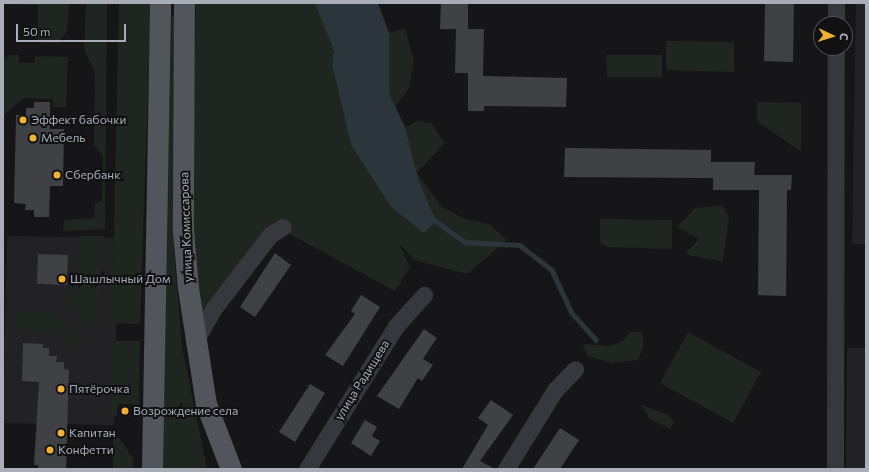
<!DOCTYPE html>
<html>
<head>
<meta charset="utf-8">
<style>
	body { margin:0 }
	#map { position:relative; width:869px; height:472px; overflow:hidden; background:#161618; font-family:Commissioner,sans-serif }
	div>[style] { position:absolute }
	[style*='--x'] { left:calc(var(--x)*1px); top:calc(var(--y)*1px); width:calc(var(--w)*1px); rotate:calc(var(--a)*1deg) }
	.built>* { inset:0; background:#222225 }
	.green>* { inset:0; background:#1e261f }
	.water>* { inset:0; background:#2c353c }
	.stream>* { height:4.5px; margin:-2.25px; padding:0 2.25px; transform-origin:2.25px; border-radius:2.25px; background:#2c353c }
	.building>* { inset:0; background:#404145 }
	.minor>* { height:17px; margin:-8.5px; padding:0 8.5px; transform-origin:8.5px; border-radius:8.5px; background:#37383d }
	.major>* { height:21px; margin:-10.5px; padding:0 10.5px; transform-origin:10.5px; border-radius:10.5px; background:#53555c }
	.dots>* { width:11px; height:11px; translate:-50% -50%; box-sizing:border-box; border:2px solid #111113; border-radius:50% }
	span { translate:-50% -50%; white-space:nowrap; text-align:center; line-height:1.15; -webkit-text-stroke:4px #111113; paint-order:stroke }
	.poi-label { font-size:12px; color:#a8adb8 }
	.left { translate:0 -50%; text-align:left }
	.street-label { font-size:12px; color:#a8adb8 }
	.frame { position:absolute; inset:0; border:4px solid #a8adb8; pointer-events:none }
	.north { position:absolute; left:813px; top:16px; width:40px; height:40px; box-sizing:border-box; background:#111113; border:1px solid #4d4f55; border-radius:50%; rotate:94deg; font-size:11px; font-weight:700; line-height:16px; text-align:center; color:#a8adb8 }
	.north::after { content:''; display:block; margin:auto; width:14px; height:18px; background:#f2b134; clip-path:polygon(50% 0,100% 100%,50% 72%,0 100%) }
	.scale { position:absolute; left:16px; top:24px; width:110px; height:18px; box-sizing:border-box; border:2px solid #a8adb8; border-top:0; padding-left:5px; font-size:12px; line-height:14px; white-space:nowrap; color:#a8adb8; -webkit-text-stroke:3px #111113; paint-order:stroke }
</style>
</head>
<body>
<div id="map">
	<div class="built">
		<i style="clip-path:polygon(856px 3px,866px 3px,866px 244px,852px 244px)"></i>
		<i style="clip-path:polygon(7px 236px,118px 238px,114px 425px,3px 423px)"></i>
		<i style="clip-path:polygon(847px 348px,866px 348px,866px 469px,846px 469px)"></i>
	</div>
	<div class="green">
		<i style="clip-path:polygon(69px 3px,67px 31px,58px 43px,38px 42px,38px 5px,3px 4px)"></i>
		<i style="clip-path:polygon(86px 3px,107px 3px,105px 229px,63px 231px,64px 220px,94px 218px,95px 203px,102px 201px,103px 156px,94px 145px,95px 73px,84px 49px)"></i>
		<i style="clip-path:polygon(119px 3px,151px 3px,140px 324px,112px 323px)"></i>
		<i style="clip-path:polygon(315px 3px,334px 51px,332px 65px,351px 145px,391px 207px,435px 221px,419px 181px,405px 127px,417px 121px,431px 123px,445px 143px,417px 173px,442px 207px,465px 219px,489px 224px,507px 240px,467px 274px,414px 260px,399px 243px,410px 267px,395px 291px,273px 225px,201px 319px,192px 229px,196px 4px)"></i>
		<i style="clip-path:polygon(176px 14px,179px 16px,174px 251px,182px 346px,207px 469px,162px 469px,171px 17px)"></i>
		<i style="clip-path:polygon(405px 28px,414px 61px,409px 88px,395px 107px,389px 93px,389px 33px)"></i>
		<i style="clip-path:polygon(666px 41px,734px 42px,734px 72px,666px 70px)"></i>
		<i style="clip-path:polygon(9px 55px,19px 55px,19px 63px,34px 63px,35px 56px,68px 57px,66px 107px,53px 107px,53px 99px,24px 98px,3px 116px,4px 59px)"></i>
		<i style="clip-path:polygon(606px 55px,662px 55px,662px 77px,607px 77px)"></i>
		<i style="clip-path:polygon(757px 102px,801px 103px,801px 152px,757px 121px)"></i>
		<i style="clip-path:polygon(722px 205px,729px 217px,723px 262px,685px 254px,699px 239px,677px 227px,695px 208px)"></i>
		<i style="clip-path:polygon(600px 219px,672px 220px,672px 249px,608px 247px,600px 243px)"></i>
		<i style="clip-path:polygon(78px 236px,104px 236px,101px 327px,88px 328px,66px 299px,79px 276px)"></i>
		<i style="clip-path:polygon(24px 310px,56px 311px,80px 342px,74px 349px,53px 332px,23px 331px,17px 327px,17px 315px)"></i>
		<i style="clip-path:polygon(630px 332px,642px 332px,644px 345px,638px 360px,613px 363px,587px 356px,583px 344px,610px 346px,624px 340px)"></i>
		<i style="clip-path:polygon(688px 332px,761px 372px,733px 423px,660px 383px)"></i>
		<i style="clip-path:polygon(112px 341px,140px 341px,139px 416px,133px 416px,133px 404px,118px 404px,117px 416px,111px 416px)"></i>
		<i style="clip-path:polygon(641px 405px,669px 415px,674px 422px,670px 429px,650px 419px)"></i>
		<i style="clip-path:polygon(113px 429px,133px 458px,133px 469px,113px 469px)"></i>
	</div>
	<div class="water">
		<i style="clip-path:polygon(378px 3px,389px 33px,389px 93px,405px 127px,419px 181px,436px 221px,424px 233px,391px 207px,351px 145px,332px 65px,334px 51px,315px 4px)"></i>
	</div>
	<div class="stream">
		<i style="--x:436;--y:221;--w:36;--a:36"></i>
		<i style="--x:465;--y:242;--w:55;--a:3.1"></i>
		<i style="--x:520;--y:245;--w:41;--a:38"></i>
		<i style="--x:552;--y:270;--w:47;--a:65.1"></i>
		<i style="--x:572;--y:313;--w:36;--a:48"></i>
	</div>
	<div class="building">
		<i style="clip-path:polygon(441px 3px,468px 3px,468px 29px,484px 29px,483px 76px,567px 78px,566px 107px,484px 106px,484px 111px,468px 111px,468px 73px,455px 73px,456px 29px,440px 29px)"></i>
		<i style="clip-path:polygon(765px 3px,794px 3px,793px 62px,764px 61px)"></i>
		<i style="clip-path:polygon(34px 102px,50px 102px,50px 129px,64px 129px,63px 186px,50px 186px,49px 217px,34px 217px,34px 210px,25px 210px,26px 204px,14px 203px,16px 115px,26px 115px,26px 108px,34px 108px)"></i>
		<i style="clip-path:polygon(565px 148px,711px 150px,711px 162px,755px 162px,754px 175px,792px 175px,791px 190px,787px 190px,786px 296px,758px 295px,759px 190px,713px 190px,713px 178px,564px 177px)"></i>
		<i style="clip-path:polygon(275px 253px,291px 265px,255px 317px,240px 307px)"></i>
		<i style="clip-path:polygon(38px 254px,68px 255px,67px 285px,37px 284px)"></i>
		<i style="clip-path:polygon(361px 295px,380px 307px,343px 366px,325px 355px,355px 314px,351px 311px)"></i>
		<i style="clip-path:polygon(424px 329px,437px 338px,423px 359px,433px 365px,422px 381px,418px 378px,399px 409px,377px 396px)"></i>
		<i style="clip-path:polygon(23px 343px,43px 344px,43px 348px,49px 348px,49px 356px,57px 356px,56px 362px,64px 362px,64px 369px,69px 370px,66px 469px,38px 469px,38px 465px,34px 465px,39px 382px,22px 381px)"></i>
		<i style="clip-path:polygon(310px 384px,325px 393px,295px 442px,279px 432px)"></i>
		<i style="clip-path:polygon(491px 400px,513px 415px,480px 461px,495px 469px,462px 469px,488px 425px,478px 418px)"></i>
		<i style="clip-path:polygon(365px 420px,377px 427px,372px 436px,380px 441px,371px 456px,351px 443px)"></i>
		<i style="clip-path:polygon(560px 428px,579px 440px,560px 469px,533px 469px)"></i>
	</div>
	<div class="minor">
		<i style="--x:836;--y:24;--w:21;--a:-90"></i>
		<i style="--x:194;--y:343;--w:40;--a:-60.3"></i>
		<i style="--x:214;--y:308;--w:92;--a:-52.5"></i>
		<i style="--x:270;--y:235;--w:15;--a:-32"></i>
		<i style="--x:307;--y:469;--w:168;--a:-58.1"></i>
		<i style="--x:396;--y:326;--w:42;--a:-47.9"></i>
		<i style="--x:506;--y:469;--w:93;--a:-58.2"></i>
		<i style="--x:555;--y:390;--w:29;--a:-46"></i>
		<i style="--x:835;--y:469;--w:421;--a:-89.9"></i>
	</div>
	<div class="major">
		<i style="--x:184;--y:3;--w:227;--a:90.3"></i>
		<i style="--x:183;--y:230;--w:58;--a:85.1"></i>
		<i style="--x:188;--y:288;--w:117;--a:81.2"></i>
		<i style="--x:206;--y:404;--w:70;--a:69"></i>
		<i style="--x:152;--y:469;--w:466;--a:-89"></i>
	</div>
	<div class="dots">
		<i style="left:23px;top:120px;background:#f2b134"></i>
		<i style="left:33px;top:138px;background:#f2b134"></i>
		<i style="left:57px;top:175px;background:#f2b134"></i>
		<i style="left:62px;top:279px;background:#f2b134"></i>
		<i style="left:61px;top:389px;background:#f2b134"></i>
		<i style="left:125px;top:411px;background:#f2b134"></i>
		<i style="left:61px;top:433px;background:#f2b134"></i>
		<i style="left:50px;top:450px;background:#f2b134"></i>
	</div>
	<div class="poi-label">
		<span class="left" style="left:31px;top:120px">Эффект бабочки</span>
		<span class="left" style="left:41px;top:138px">Мебель</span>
		<span class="left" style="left:65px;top:175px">Сбербанк</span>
		<span class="left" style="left:70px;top:279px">Шашлычный Дом</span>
		<span class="left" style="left:69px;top:389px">Пятёрочка</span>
		<span class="left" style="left:133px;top:411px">Возрождение села</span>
		<span class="left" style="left:69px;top:433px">Капитан</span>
		<span class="left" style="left:58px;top:450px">Конфетти</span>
	</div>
	<div class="street-label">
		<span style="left:186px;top:227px;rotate:-92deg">улица Комиссарова</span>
		<span style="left:362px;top:380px;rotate:-58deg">улица Радищева</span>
	</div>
	<div class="frame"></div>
	<div class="north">С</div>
	<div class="scale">50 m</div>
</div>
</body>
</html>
